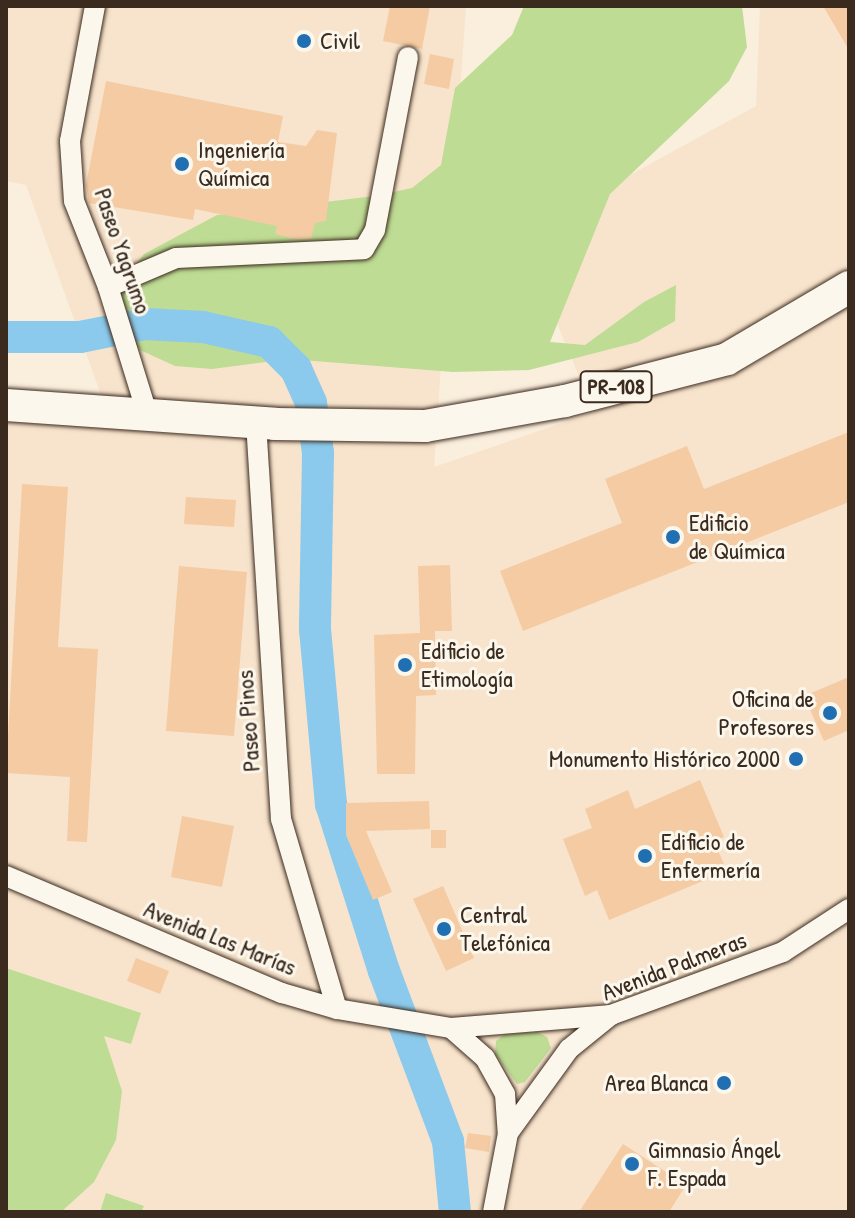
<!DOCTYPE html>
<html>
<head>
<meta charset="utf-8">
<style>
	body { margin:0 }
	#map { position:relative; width:855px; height:1218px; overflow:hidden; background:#faeedd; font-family:"Patrick Hand",sans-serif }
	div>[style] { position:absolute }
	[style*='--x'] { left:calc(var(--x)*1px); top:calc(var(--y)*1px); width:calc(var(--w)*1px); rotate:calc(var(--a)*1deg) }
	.built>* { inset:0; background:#f8e4cc }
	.green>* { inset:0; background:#bedc94 }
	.river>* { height:32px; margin:-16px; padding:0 16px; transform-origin:16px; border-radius:16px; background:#8bcaec }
	.building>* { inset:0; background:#f4cba3 }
	.roads { filter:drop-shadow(0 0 2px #3b2a1e) drop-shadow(0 0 2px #3b2a1e) }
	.minor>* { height:20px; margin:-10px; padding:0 10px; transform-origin:10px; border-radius:10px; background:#fbf7ec }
	.primary>* { height:32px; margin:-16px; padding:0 16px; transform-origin:16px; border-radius:16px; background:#fbf7ec }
	.dots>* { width:22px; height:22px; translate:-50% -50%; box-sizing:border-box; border:4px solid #fbf7ec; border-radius:50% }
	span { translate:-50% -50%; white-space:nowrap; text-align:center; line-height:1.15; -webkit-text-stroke:6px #fbf7ec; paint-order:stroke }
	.shield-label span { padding:2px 6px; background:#fbf7ec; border:2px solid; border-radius:6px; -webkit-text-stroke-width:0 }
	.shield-label { font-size:22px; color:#3b2a1e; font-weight:700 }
	.poi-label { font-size:24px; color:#3b2a1e }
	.left { translate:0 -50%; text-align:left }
	.right { translate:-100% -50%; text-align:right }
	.street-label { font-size:24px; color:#3b2a1e }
	.frame { position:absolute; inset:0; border:8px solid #3b2a1e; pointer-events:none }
</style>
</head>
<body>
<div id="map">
	<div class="built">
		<i style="clip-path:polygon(6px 6px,466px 6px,434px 467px,594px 412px,520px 235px,756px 106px,760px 6px,849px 6px,849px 1212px,6px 1212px,6px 417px,111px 423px,26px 185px,6px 181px)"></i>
	</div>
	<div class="green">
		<i style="clip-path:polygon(524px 6px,742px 6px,747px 47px,729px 81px,610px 194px,550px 342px,585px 345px,644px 302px,676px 285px,675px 321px,638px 342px,529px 370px,453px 372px,289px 359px,212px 369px,175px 366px,140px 350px,119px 321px,120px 285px,144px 254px,217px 215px,375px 196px,412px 188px,441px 165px,455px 88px,512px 35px)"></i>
		<i style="clip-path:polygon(6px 968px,141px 1013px,131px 1044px,104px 1036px,122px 1091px,116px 1140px,94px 1182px,61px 1212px,6px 1212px)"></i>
		<i style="clip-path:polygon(537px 1032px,547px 1037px,551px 1048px,525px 1082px,517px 1084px,495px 1054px,496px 1041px,505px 1034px)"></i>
		<i style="clip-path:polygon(106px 1193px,144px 1206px,141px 1212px,100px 1212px)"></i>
	</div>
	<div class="river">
		<i style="--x:6;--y:337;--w:74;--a:0"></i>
		<i style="--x:80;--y:337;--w:66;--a:-11.3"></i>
		<i style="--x:145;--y:324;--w:58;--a:3"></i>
		<i style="--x:203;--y:327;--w:68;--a:12.8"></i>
		<i style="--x:269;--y:342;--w:38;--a:45"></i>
		<i style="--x:296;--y:369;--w:37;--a:66"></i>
		<i style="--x:311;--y:403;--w:50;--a:82"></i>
		<i style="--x:318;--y:453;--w:176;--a:91"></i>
		<i style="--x:315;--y:629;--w:176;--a:84.8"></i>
		<i style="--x:331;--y:804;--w:175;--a:72.4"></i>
		<i style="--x:384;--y:971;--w:182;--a:69.4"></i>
		<i style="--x:448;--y:1141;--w:71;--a:84.4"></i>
	</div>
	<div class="building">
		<i style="clip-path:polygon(390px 6px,430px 6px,422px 49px,383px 41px)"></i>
		<i style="clip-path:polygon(823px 6px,849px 6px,849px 50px)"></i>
		<i style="clip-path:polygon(430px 54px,454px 59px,449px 89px,424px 84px)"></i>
		<i style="clip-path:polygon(106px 81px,283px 116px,278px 142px,306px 146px,317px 130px,337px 133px,326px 221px,315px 223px,311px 239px,294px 239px,275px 234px,277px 226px,195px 209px,193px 220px,89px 203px,86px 185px)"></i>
		<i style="clip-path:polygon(849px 432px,849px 502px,523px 631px,500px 571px,622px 523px,605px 479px,687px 446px,704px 489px)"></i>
		<i style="clip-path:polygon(22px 484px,68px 487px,58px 647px,98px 649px,87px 842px,67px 841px,70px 777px,6px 773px)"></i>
		<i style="clip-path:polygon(186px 497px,236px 500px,234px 527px,184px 524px)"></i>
		<i style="clip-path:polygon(450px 565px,452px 631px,435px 631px,436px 695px,416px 696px,415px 774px,377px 774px,374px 635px,420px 633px,418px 566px)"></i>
		<i style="clip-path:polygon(179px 566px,247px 572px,234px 736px,166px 731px)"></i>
		<i style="clip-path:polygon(849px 677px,849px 730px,824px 741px,804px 696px)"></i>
		<i style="clip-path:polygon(700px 780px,724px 837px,714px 841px,727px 871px,609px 920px,597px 890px,585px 896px,563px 839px,592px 828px,585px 809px,628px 790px,635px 809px)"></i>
		<i style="clip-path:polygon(429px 801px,430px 829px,366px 831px,392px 892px,373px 900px,346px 835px,346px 803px)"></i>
		<i style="clip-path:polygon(182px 816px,234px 826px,222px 887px,171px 877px)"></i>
		<i style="clip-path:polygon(431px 830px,446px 830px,446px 848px,431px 848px)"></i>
		<i style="clip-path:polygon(443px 886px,474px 958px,446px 971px,413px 899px)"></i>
		<i style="clip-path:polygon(136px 958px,169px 971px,160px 994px,127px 981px)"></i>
		<i style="clip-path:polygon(468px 1133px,491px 1136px,489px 1152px,465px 1148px)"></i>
		<i style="clip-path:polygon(623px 1144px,686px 1185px,669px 1212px,579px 1212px)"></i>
	</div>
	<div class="roads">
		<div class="minor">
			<i style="--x:95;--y:6;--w:137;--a:100.5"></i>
			<i style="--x:70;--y:141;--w:60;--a:86.2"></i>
			<i style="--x:74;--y:201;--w:92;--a:68.4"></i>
			<i style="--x:108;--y:287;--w:135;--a:72.8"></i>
			<i style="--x:108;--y:287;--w:74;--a:-23.1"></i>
			<i style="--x:176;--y:258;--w:188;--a:-2.7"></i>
			<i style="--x:364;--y:249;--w:22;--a:-60"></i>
			<i style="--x:375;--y:230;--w:176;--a:-79.2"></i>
			<i style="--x:256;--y:422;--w:398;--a:86.4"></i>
			<i style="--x:281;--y:819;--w:198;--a:73.6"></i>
			<i style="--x:6;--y:876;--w:300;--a:23"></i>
			<i style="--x:282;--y:993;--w:57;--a:16.2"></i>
			<i style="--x:337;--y:1009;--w:116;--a:9.5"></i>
			<i style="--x:451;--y:1028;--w:161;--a:-4.6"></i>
			<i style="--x:451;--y:1028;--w:45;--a:41.4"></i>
			<i style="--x:485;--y:1058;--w:41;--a:60.9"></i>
			<i style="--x:505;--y:1094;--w:39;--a:86"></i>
			<i style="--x:493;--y:1212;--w:80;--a:-79.2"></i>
			<i style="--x:508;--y:1133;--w:104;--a:-54"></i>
			<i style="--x:569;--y:1049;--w:54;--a:-39"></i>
			<i style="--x:611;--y:1015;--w:183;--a:-20.1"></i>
			<i style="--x:783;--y:952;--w:79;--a:-33.1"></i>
		</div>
		<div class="primary">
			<i style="--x:6;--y:405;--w:270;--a:4"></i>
			<i style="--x:275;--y:424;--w:150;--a:0.8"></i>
			<i style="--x:425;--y:426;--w:142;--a:-10.1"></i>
			<i style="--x:565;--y:401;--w:167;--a:-14.5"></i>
			<i style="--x:727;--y:359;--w:142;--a:-30.5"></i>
		</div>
	</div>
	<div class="dots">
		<i style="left:304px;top:41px;background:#1f6fb2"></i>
		<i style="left:182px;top:164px;background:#1f6fb2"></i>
		<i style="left:673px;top:537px;background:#1f6fb2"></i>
		<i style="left:405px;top:665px;background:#1f6fb2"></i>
		<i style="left:830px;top:713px;background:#1f6fb2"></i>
		<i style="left:796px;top:759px;background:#1f6fb2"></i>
		<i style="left:645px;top:856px;background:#1f6fb2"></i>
		<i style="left:444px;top:929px;background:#1f6fb2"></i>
		<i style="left:724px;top:1083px;background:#1f6fb2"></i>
		<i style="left:632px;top:1164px;background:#1f6fb2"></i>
	</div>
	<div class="shield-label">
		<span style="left:616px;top:387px">PR-108</span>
	</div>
	<div class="poi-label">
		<span class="left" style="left:320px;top:41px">Civil</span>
		<span class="left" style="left:198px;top:164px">Ingeniería<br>Química</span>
		<span class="left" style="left:689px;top:537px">Edificio<br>de Química</span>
		<span class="left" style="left:421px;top:665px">Edificio de<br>Etimología</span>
		<span class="right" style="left:814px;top:713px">Oficina de<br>Profesores</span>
		<span class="right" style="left:780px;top:759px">Monumento Histórico 2000</span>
		<span class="left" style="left:661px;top:856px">Edificio de<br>Enfermería</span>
		<span class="left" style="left:460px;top:929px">Central<br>Telefónica</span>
		<span class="right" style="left:708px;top:1083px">Area Blanca</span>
		<span class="left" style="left:648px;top:1164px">Gimnasio Ángel<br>F. Espada</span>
	</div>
	<div class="street-label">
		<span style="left:123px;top:251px;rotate:71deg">Paseo Yagrumo</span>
		<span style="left:248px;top:721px;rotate:-94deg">Paseo Pinos</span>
		<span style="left:220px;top:938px;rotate:22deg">Avenida Las Marías</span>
		<span style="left:674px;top:966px;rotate:-21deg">Avenida Palmeras</span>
	</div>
	<div class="frame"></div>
</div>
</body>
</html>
